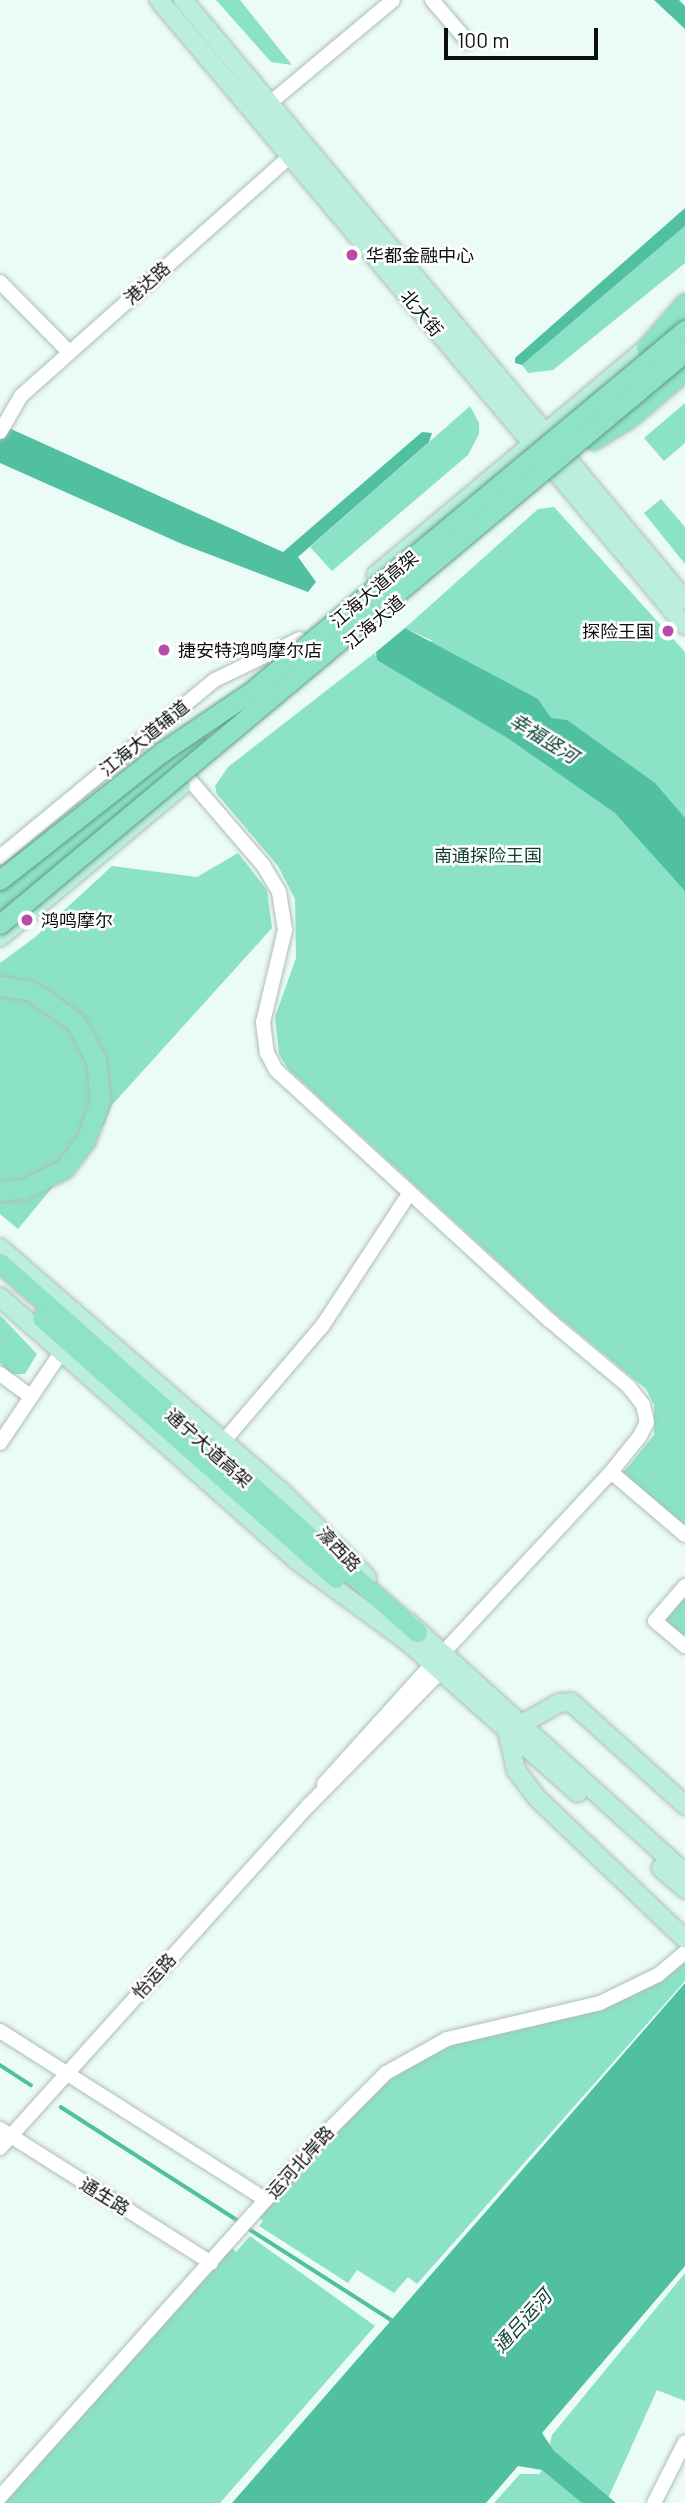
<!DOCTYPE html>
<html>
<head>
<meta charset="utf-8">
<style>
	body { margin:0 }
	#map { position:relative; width:685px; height:2503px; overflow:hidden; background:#ebfbf5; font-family:Barlow,"Noto Sans SC",sans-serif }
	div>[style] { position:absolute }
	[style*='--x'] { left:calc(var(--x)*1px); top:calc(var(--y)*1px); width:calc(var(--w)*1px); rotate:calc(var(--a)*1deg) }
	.green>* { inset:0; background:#8be2c7 }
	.water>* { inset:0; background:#51c0a1 }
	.stream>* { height:3.5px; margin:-1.75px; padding:0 1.75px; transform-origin:1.75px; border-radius:1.75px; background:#51c0a1 }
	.roads { filter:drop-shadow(0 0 2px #aebdb8) drop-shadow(0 0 2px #aebdb8) }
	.minor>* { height:14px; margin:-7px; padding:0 7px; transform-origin:7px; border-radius:7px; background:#fff }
	.major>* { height:18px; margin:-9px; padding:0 9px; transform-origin:9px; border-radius:9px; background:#bed }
	.highway>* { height:19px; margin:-9.5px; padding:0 9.5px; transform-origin:9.5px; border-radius:9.5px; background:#8ee2c7 }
	.bridges { filter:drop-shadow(0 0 2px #609886) drop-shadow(0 0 2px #609886) }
	.highway-bridge>* { height:19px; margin:-9.5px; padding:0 9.5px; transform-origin:9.5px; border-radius:9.5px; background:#8ee2c7 }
	.dots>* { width:19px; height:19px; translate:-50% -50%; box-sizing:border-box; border:4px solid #fff; border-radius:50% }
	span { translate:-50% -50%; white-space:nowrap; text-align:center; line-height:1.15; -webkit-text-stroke:5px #fff; paint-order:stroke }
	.poi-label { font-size:18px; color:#0b100e }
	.left { translate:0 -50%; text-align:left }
	.right { translate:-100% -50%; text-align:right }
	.street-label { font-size:18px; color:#0b100e }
	.park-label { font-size:18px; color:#0a3d30 }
	.water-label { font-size:19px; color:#0d3f32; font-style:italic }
	.scale { position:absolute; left:444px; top:28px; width:154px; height:32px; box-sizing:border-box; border:4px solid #0b100e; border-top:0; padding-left:9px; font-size:21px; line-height:24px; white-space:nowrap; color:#0b100e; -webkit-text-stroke:5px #fff; paint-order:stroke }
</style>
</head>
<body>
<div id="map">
	<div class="green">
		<i style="clip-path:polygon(216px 0,240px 0,292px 65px,271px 62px)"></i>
		<i style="clip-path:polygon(685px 226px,685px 263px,553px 370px,528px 373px,522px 365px)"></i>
		<i style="clip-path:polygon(685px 403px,685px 443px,664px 461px,644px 438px)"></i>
		<i style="clip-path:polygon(470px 406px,479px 423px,479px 434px,468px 455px,332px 571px,310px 547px)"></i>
		<i style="clip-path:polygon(661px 499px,685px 527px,685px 564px,644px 513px)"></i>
		<i style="clip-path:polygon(554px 507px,685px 652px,685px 1526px,623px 1473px,654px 1435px,654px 1405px,646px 1389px,553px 1312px,288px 1069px,279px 1054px,275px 1017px,296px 958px,295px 899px,278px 866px,217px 794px,215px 786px,228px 767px,376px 652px,375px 656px,433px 641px,405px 628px,538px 509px)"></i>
		<i style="clip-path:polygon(238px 853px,267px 890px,272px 928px,112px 1105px,104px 1125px,18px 1229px,0 1214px,0 963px,34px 938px,112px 866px,197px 877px)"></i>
		<i style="clip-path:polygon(0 1315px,37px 1354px,25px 1374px,11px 1374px,0 1363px)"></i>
		<i style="clip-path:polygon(685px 1594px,685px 1637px,663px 1619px)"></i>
		<i style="clip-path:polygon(685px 1962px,685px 1981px,417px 2284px,408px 2277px,394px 2293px,357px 2270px,348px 2283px,259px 2226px,263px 2221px,258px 2217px,391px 2076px,452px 2045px,600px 2010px,634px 1995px)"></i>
		<i style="clip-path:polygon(250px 2236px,375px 2326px,220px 2503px,3px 2503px,232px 2248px,236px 2252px)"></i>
		<i style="clip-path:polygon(685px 2273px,685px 2401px,657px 2390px,606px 2503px,494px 2503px,520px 2474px,539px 2474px,554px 2454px,549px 2447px,552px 2435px)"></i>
	</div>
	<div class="water">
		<i style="clip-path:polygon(654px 0,679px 0,685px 6px,685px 29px)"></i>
		<i style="clip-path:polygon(685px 208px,685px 226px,522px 365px,515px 363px,515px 358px)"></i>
		<i style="clip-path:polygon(0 424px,283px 552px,422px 432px,432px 433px,429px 442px,298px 557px,316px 582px,308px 592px,182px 544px,0 463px)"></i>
		<i style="clip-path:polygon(405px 628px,538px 699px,551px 718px,567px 720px,655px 783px,685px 818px,685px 891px,615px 813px,509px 739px,377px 660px,376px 652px)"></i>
		<i style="clip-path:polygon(685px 1983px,685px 2266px,542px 2433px,554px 2451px,616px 2503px,582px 2503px,542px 2470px,518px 2466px,486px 2503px,232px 2503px)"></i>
	</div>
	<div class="stream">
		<i style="--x:0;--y:2065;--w:37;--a:33"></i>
		<i style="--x:61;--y:2107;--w:213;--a:32.7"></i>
		<i style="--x:246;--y:2227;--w:174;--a:32.6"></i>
	</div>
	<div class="roads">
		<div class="minor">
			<i style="--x:432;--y:0;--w:55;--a:49.4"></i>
			<i style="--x:270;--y:103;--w:160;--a:-39.9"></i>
			<i style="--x:0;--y:282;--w:98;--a:45.4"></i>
			<i style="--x:0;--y:432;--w:42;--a:-59.7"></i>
			<i style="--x:21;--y:396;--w:370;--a:-41.7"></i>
			<i style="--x:189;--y:779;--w:113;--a:49.3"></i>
			<i style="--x:263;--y:865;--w:31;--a:59"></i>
			<i style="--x:279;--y:892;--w:38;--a:81"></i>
			<i style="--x:285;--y:930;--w:95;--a:103.4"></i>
			<i style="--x:263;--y:1022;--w:31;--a:83"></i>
			<i style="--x:267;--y:1053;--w:19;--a:62"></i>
			<i style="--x:276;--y:1070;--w:370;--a:42.5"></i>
			<i style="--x:549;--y:1320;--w:104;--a:39.9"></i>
			<i style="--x:629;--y:1387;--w:23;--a:52"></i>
			<i style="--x:643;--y:1405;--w:17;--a:77"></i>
			<i style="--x:647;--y:1422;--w:16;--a:117"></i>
			<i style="--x:640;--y:1436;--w:46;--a:128.9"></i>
			<i style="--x:611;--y:1472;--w:248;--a:132.9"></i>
			<i style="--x:0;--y:857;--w:278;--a:-39.5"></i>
			<i style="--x:215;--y:680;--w:94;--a:-25.8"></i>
			<i style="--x:0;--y:1374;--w:37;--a:36"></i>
			<i style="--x:223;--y:1442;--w:154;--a:-49.5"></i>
			<i style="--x:323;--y:1325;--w:157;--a:-56.7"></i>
			<i style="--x:0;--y:1443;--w:111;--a:-56"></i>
			<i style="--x:611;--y:1472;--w:97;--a:40.4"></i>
			<i style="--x:685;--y:1586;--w:46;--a:130.6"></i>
			<i style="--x:655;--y:1621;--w:39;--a:40"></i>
			<i style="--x:324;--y:1784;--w:163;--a:-48"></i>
			<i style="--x:0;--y:2031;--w:315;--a:32.4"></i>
			<i style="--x:0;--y:2129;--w:250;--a:32.4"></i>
			<i style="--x:0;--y:2148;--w:462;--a:-48"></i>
			<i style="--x:309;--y:1805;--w:188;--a:-45.4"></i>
			<i style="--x:0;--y:2497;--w:483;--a:-48.2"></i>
			<i style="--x:322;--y:2137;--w:91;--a:-45"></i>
			<i style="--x:386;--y:2073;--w:70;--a:-29.1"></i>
			<i style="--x:447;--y:2039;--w:157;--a:-13.2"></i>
			<i style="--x:600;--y:2003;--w:64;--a:-25.8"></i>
			<i style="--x:658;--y:1975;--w:35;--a:-40"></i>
			<i style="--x:654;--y:2503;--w:68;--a:-63.1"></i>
		</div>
		<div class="major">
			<i style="--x:159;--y:0;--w:817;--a:49.92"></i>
			<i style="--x:183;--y:0;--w:782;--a:50.08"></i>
			<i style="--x:376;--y:575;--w:367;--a:-40"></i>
			<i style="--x:0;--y:937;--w:236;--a:-39.8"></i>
			<i style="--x:0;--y:1248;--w:373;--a:40.9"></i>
			<i style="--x:282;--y:1492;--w:121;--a:45.3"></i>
			<i style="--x:0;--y:1297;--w:396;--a:41.6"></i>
			<i style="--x:296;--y:1560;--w:139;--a:36.2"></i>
			<i style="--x:408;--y:1642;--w:227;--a:41.6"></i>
			<i style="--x:408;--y:1622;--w:374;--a:42.2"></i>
			<i style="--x:520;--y:1725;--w:45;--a:-29.4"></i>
			<i style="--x:559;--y:1703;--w:12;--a:-5"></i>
			<i style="--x:571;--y:1702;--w:154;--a:42.1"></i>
			<i style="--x:507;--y:1730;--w:41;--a:77.3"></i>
			<i style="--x:516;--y:1770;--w:35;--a:53"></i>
			<i style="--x:537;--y:1798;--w:204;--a:43.6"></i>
			<i style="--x:661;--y:1868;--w:32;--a:41"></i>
		</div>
		<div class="highway">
			<i style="--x:646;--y:348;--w:60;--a:-49.1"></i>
			<i style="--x:593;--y:440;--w:42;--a:-31.4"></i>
			<i style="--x:629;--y:418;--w:73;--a:-40"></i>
			<i style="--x:0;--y:903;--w:255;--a:-40.1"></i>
			<i style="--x:0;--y:986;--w:31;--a:9"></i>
			<i style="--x:31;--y:991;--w:53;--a:34.3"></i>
			<i style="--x:75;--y:1021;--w:44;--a:61.7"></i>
			<i style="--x:96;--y:1060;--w:41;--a:84.4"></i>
			<i style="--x:100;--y:1101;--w:41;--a:109.7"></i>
			<i style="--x:86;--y:1140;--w:36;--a:127"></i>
			<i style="--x:64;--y:1169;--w:46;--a:154"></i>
			<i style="--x:23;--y:1189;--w:23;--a:175"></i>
			<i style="--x:0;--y:1263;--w:557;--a:41.51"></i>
			<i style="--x:42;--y:1318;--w:392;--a:41.5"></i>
		</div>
	</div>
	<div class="bridges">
		<div class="highway-bridge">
			<i style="--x:0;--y:880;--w:206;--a:-38.3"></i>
			<i style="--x:162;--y:752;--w:109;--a:-34.1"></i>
			<i style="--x:252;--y:691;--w:564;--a:-39.82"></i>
			<i style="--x:0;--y:924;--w:892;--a:-39.86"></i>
		</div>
	</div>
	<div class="dots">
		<i style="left:352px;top:255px;background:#b84baa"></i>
		<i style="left:668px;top:631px;background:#b84baa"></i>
		<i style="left:164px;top:650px;background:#b84baa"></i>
		<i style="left:27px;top:920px;background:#b84baa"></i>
	</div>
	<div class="poi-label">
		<span class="left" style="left:366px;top:255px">华都金融中心</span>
		<span class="right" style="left:654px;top:631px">探险王国</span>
		<span class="left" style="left:178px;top:650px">捷安特鸿鸣摩尔店</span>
		<span class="left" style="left:41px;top:920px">鸿鸣摩尔</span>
	</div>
	<div class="street-label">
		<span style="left:147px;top:283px;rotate:-42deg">港达路</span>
		<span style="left:422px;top:313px;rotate:50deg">北大街</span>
		<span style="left:374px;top:589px;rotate:-40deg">江海大道高架</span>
		<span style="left:374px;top:622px;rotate:-40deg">江海大道</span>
		<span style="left:144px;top:738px;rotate:-39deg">江海大道辅道</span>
		<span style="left:209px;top:1448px;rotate:42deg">通宁大道高架</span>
		<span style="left:339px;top:1549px;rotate:46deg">濠西路</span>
		<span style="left:154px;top:1976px;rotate:-48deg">怡运路</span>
		<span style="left:300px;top:2162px;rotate:-48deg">运河北岸路</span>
		<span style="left:105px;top:2196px;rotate:32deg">通生路</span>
	</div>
	<div class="park-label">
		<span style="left:488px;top:855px">南通探险王国</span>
	</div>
	<div class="water-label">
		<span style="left:544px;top:738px;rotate:32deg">幸福竖河</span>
		<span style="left:522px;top:2321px;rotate:-48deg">通吕运河</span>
	</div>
	<div class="scale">100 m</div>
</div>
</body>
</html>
